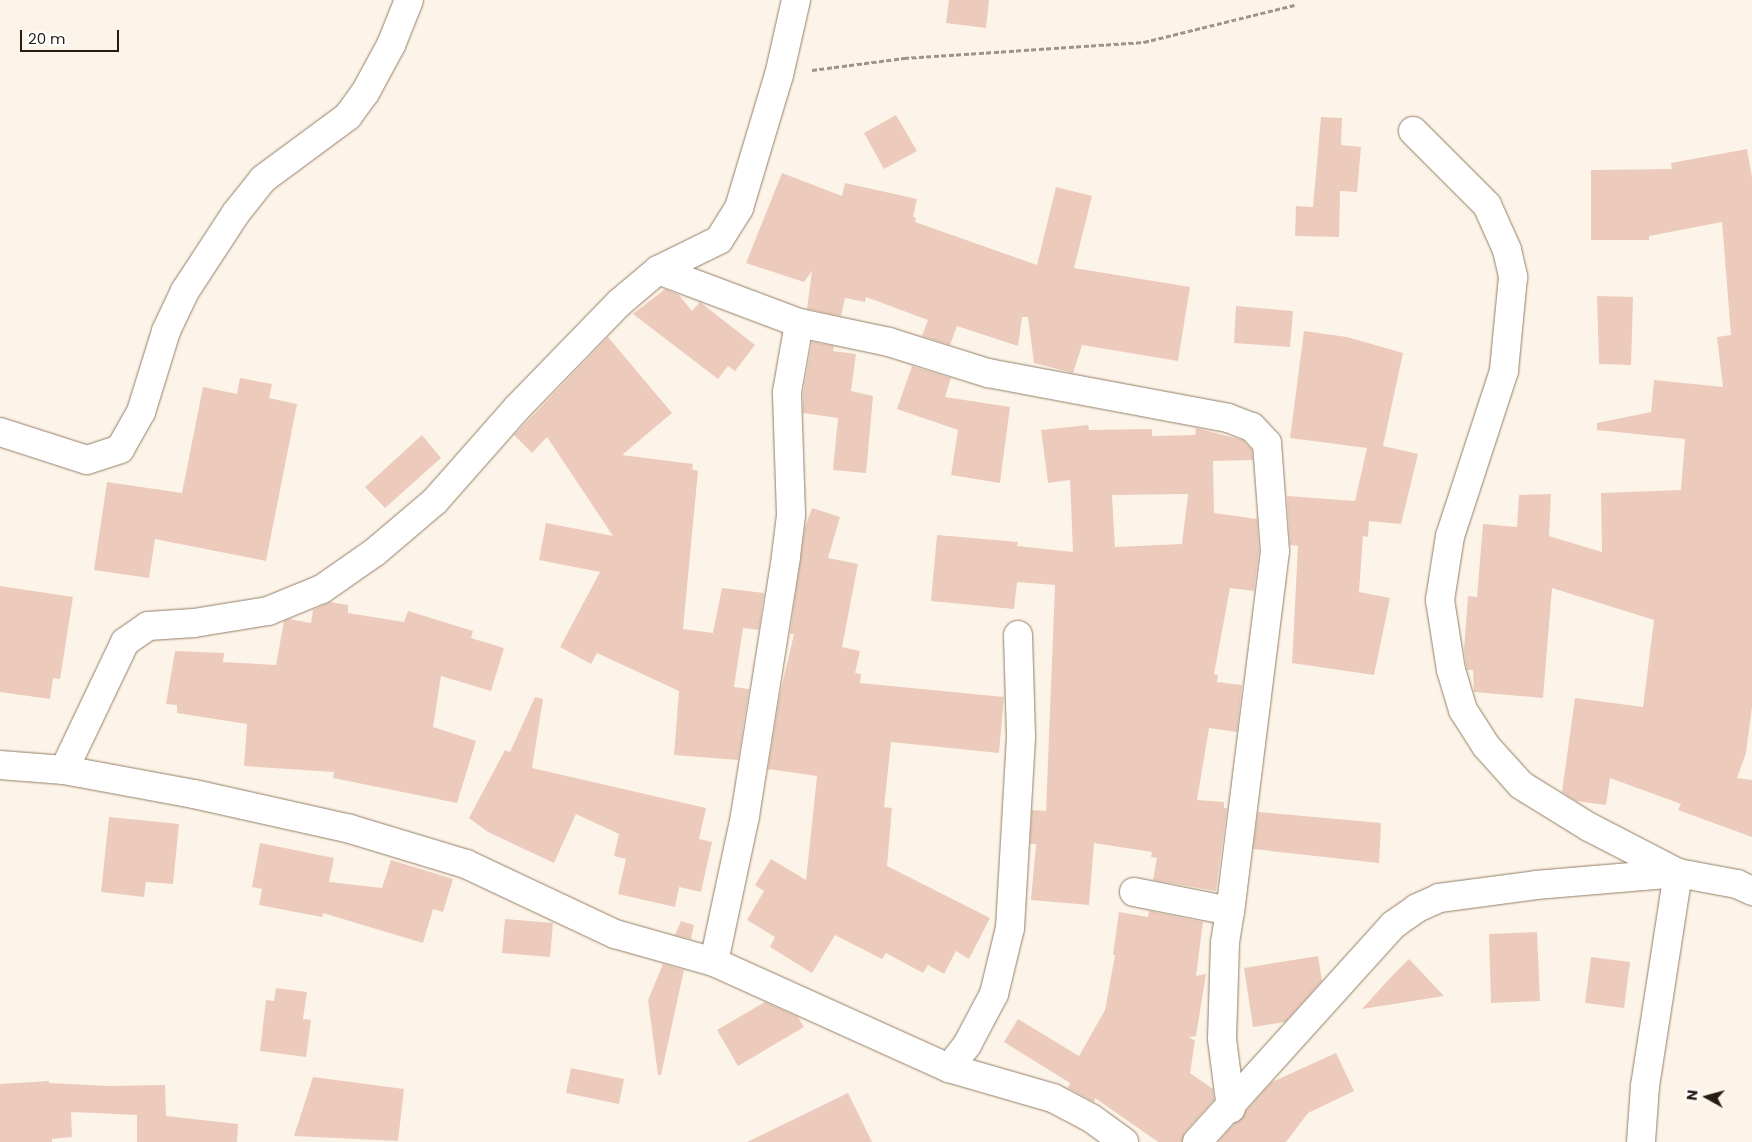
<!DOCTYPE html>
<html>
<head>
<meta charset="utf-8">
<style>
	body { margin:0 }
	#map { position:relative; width:1752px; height:1142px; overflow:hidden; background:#fdf4e9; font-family:Poppins,sans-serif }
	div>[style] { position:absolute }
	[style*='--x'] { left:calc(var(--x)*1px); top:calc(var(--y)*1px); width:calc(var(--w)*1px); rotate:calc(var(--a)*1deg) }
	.building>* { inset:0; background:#eccbbc }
	.path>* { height:3px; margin-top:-1.5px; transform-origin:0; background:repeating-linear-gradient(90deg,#9d948a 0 5px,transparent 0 7.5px) }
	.roads { filter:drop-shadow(0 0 1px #937f66) drop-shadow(0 0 1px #937f66) }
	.street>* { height:28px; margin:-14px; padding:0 14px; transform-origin:14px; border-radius:14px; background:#fff }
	span { translate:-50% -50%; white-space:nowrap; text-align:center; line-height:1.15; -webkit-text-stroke:5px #fff; paint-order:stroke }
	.north { position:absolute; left:1682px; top:1072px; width:50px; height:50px; -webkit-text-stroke:4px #fff; paint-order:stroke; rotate:277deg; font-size:14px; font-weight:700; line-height:20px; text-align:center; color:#251d13 }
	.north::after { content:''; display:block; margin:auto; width:18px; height:22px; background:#251d13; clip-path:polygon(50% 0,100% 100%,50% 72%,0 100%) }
	.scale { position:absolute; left:20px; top:30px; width:99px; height:22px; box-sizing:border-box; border:2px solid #251d13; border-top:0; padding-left:6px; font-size:15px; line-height:18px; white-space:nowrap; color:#251d13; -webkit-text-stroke:4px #fff; paint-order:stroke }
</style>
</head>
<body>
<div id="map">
	<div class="building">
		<i style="clip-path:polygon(949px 0,989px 0,986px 28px,946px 23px)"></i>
		<i style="clip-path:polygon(896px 115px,917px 151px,884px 169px,864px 133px)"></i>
		<i style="clip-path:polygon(1321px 117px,1342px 118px,1341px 145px,1361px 147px,1357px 192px,1340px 191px,1339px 237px,1295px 236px,1296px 206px,1313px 207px)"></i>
		<i style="clip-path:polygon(1747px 149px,1752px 177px,1752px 707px,1746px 753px,1737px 778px,1752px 780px,1752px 837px,1678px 810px,1681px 804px,1610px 778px,1606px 805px,1576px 801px,1562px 792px,1575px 698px,1643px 707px,1654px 620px,1552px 588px,1543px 698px,1474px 692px,1473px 670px,1467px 670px,1464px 650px,1468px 596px,1477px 597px,1483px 524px,1517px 527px,1519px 495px,1551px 494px,1549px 536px,1602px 552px,1601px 493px,1681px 490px,1685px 439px,1597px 430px,1597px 423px,1651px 412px,1654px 380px,1723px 387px,1717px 337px,1731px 335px,1722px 222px,1649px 236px,1649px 240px,1591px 240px,1591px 170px,1672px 169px,1671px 163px)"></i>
		<i style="clip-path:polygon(782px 173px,842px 196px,845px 183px,917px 199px,913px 217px,916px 218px,915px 222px,1037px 265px,1056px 187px,1092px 196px,1074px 268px,1190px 287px,1178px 361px,1082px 345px,1073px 373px,1034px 363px,1028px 317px,1022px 317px,1018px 346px,957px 326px,950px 345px,922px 336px,928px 320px,866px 297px,865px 302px,845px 298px,841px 316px,807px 309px,812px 271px,804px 282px,746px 263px)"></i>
		<i style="clip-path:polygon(665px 289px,679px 295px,692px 311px,700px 302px,755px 345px,735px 371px,728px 366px,718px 379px,633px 314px)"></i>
		<i style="clip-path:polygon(1597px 296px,1633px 297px,1631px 365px,1599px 364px)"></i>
		<i style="clip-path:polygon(1236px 306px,1293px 311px,1290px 347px,1234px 343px)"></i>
		<i style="clip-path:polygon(1304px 331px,1347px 337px,1403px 353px,1383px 446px,1418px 454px,1401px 524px,1369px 521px,1368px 537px,1363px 536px,1359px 592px,1390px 598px,1374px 675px,1292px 663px,1298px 546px,1290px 545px,1287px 496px,1355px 501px,1367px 448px,1290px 438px)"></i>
		<i style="clip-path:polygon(608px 337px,672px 413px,622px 455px,693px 464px,692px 469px,698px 471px,683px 629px,713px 633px,722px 588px,764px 593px,759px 630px,743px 628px,734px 687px,749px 689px,738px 760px,674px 755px,679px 691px,597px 653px,591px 664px,560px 647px,600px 572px,539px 560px,546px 523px,613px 536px,547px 437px,532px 453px,514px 435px)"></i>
		<i style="clip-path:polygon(812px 342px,834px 346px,833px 351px,856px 354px,851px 391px,873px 396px,866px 473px,833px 470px,838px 418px,803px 413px,803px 393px)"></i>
		<i style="clip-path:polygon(912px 366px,951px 378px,945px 397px,1010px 407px,1000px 483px,951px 475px,958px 430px,897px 409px)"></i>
		<i style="clip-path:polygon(240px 378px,272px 384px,269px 398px,297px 404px,266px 561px,155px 539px,149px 578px,94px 570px,107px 482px,182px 493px,203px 387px,237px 394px)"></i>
		<i style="clip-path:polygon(evenodd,1088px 425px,1089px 430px,1152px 429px,1152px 436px,1195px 435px,1196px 428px,1243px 440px,1252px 450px,1253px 460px,1213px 461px,1214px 513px,1257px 519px,1259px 551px,1254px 591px,1230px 588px,1214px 674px,1218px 675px,1217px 682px,1242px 685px,1237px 732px,1209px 728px,1197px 800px,1224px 802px,1224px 808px,1227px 808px,1216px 891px,1153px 880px,1157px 858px,1151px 857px,1152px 852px,1094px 843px,1089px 905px,1031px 900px,1036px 844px,1030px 844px,1032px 810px,1046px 811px,1055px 585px,1017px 582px,1014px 609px,931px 601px,937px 535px,1018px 542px,1017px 546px,1073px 552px,1070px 480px,1048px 483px,1041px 430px,1088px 425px,1188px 494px,1182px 544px,1115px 547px,1112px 495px,1188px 494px)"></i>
		<i style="clip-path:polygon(422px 435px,441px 458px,385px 508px,365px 487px)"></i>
		<i style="clip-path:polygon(812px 508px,840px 517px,828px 558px,858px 564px,842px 647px,860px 651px,855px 673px,861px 674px,860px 683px,1004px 697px,999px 753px,891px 742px,884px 807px,892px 808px,887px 866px,990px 918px,969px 959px,956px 951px,944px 974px,928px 965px,923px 973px,886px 953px,882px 959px,835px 935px,812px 973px,770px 947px,775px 937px,747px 920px,764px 891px,755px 885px,771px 859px,806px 880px,817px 776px,768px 769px,780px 694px,794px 634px,790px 634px,805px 527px)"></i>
		<i style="clip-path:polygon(0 586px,73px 597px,60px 679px,53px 678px,50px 699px,0 692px)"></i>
		<i style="clip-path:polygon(330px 602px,348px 605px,348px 613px,404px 622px,408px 611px,473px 631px,471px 638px,504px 648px,491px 691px,441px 676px,433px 727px,476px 741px,457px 803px,333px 778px,334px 772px,244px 766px,247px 724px,177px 713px,177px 705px,166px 704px,175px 651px,224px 653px,223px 662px,276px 665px,284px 621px,289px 619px,311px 623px,313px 610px)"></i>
		<i style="clip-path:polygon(535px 697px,543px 699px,532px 768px,706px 808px,699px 839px,712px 842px,701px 892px,679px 887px,675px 907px,618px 894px,626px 859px,614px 856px,619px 834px,576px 814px,554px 863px,488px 832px,469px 818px,505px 750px,510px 752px)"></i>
		<i style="clip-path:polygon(1258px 812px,1381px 823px,1379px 863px,1253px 849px)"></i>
		<i style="clip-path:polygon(109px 817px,179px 824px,173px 884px,146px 882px,144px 897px,101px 892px)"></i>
		<i style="clip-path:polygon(260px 843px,334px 858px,329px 882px,382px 888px,391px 860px,453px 879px,443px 912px,433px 909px,423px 943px,323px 913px,322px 917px,259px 905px,262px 889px,252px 887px)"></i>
		<i style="clip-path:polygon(1149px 911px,1203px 922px,1196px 976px,1206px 974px,1196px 1036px,1189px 1037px,1195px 1041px,1190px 1073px,1213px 1089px,1214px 1100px,1185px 1132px,1182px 1142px,1158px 1142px,1095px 1098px,1094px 1102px,1068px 1088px,1070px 1083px,1004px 1042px,1018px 1019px,1079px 1056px,1105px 1010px,1115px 955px,1113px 955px,1119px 912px,1148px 917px)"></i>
		<i style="clip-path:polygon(505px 919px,553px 923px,550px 957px,502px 953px)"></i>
		<i style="clip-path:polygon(681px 921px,694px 925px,691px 939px,675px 935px)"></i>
		<i style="clip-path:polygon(1537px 932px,1540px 1001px,1491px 1003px,1489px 934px)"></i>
		<i style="clip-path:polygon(1318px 956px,1322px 981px,1285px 1022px,1253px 1027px,1244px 968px)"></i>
		<i style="clip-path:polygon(1591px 957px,1630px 962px,1624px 1008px,1585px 1003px)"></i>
		<i style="clip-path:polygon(1409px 959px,1444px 996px,1362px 1009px,1390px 978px)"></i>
		<i style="clip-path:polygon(663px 964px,684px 970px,661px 1075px,658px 1075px,648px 1000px)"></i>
		<i style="clip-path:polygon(276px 988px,307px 992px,303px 1019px,311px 1020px,306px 1057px,260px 1051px,266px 1000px,274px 1001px)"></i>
		<i style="clip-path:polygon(765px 1002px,798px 1017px,804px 1027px,738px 1066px,717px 1030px)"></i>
		<i style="clip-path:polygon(1336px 1053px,1354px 1091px,1308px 1113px,1286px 1142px,1218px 1142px,1272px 1082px)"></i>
		<i style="clip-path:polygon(571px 1068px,624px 1079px,619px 1104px,566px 1093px)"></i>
		<i style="clip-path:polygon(313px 1077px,404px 1089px,398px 1141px,294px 1136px)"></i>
		<i style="clip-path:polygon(49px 1081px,49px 1083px,109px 1086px,165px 1085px,166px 1116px,238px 1124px,237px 1142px,137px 1142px,137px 1115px,71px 1112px,72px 1137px,52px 1139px,52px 1142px,0 1142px,0 1084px)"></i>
		<i style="clip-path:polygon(848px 1093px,872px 1142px,747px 1142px)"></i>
	</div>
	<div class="path">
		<i style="--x:812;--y:70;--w:93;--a:-7.4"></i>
		<i style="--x:904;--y:58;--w:241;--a:-3.8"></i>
		<i style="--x:1144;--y:42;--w:155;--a:-13.8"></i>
	</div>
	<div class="roads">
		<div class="street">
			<i style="--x:1413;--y:131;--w:105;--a:45"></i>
			<i style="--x:1487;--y:205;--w:49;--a:66"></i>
			<i style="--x:1507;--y:250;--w:28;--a:77"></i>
			<i style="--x:1513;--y:277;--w:94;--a:95.5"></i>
			<i style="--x:1504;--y:371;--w:174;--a:108.1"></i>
			<i style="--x:1450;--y:536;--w:65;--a:98.9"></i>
			<i style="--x:1440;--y:600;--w:71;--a:81.1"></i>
			<i style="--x:1451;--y:670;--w:42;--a:73.3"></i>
			<i style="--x:1463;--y:710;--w:43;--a:57.4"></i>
			<i style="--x:1486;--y:746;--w:52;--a:48.1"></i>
			<i style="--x:1521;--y:785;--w:80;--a:31.7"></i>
			<i style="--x:1589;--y:827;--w:100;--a:27.3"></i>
			<i style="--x:1678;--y:873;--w:216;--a:98.8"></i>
			<i style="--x:1645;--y:1086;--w:56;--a:94.1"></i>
			<i style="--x:658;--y:270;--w:151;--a:20.6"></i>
			<i style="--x:799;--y:323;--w:92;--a:11.9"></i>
			<i style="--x:889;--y:342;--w:104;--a:17.4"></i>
			<i style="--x:988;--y:373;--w:244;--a:10.6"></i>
			<i style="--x:1228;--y:418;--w:26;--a:21"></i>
			<i style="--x:1252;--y:427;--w:22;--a:47"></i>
			<i style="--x:1267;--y:443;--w:108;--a:85.8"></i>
			<i style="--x:1275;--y:551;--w:363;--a:97.1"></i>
			<i style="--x:0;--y:432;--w:91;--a:17.8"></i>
			<i style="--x:87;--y:460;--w:35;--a:-18"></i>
			<i style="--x:120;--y:449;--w:43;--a:-60.4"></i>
			<i style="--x:141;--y:412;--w:85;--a:-72.8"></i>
			<i style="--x:166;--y:331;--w:44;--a:-64.6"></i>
			<i style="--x:185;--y:291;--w:93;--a:-56.8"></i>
			<i style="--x:236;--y:213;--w:43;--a:-51.5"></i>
			<i style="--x:263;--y:179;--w:106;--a:-36.5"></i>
			<i style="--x:348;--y:116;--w:29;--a:-54"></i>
			<i style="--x:365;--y:93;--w:55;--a:-61.6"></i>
			<i style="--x:391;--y:45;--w:48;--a:-68.2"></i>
			<i style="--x:0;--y:765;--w:64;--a:4.5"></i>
			<i style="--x:64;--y:770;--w:132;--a:10.5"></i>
			<i style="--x:194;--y:794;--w:160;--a:12.6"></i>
			<i style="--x:350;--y:829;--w:121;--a:16.8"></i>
			<i style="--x:466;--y:864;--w:165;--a:25.2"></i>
			<i style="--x:615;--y:934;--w:103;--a:15.8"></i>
			<i style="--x:714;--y:962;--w:258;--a:24.3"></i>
			<i style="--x:949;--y:1068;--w:108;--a:16.1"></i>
			<i style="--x:1053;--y:1098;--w:43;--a:27.8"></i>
			<i style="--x:1091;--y:1118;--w:41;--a:36"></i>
			<i style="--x:64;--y:770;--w:142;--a:-64.5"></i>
			<i style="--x:125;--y:642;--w:28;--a:-35"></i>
			<i style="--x:148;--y:626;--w:46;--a:-3.7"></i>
			<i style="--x:194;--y:623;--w:75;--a:-9.2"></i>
			<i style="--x:268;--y:611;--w:58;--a:-22.2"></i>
			<i style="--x:322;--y:589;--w:65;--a:-34.9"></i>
			<i style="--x:375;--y:552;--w:79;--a:-40.4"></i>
			<i style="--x:435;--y:501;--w:124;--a:-48.6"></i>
			<i style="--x:517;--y:408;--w:146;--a:-45.8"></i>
			<i style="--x:619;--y:303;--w:51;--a:-40.2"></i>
			<i style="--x:658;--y:270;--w:68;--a:-26.2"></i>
			<i style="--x:719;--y:240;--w:38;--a:-58"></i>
			<i style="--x:739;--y:208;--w:139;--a:-73.3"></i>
			<i style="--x:779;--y:75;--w:77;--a:-77.2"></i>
			<i style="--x:1134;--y:892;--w:98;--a:11.2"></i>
			<i style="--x:1230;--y:911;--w:32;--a:99"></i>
			<i style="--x:1225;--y:943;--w:96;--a:91.8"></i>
			<i style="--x:1222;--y:1039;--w:70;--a:82.6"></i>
			<i style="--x:714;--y:962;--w:149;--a:-78"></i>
			<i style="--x:745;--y:816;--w:263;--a:-81"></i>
			<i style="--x:786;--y:556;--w:41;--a:-83"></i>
			<i style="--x:791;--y:515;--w:123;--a:-91.9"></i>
			<i style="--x:787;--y:392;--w:70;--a:-80.1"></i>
			<i style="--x:949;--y:1068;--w:29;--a:-52"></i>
			<i style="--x:967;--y:1045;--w:58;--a:-62.1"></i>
			<i style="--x:994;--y:994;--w:68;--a:-76.4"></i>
			<i style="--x:1010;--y:928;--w:192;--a:-86.7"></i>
			<i style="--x:1021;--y:736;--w:101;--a:-91.7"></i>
			<i style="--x:1197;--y:1142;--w:292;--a:-47.9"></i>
			<i style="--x:1393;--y:925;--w:29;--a:-35"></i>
			<i style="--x:1417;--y:908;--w:24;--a:-24"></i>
			<i style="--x:1439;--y:898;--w:98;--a:-7.6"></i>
			<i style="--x:1536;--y:885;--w:143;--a:-4.8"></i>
			<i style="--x:1678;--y:873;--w:60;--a:10.6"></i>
			<i style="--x:1737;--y:884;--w:17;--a:25"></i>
		</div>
	</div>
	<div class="north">N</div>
	<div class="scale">20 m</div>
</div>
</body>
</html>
